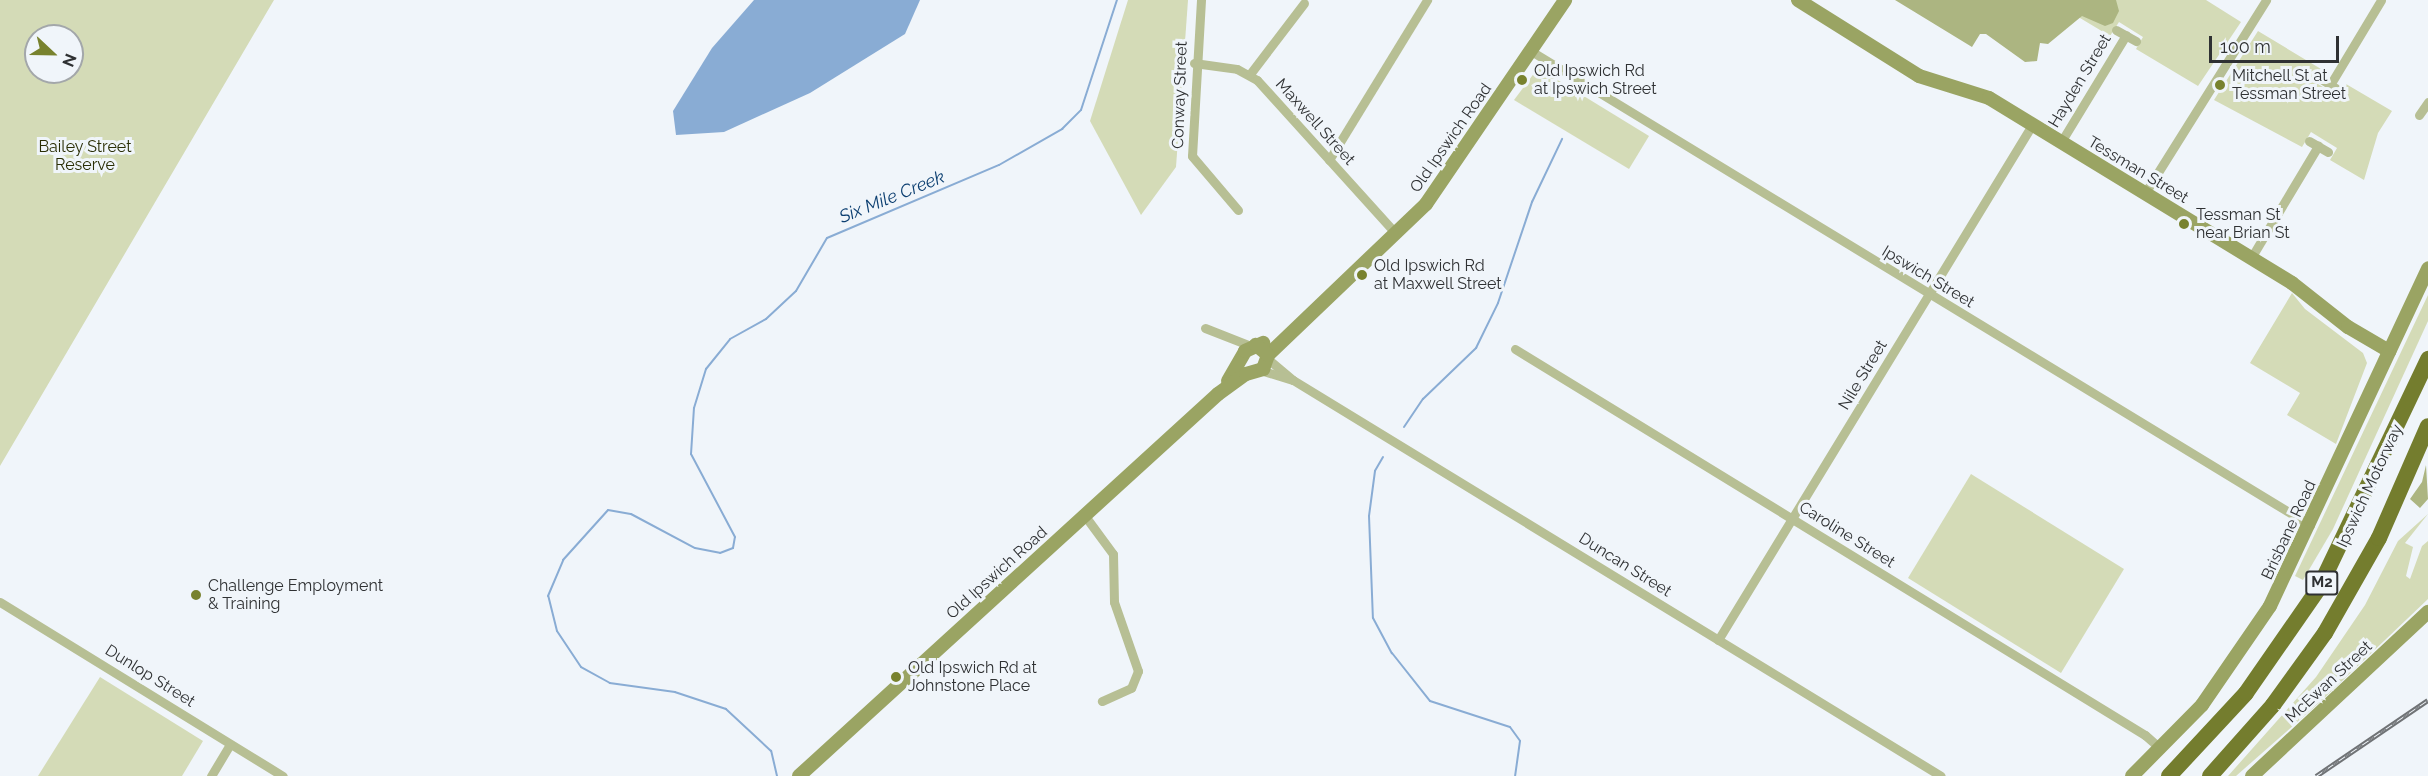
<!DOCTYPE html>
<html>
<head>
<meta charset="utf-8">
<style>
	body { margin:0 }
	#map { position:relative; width:2428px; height:776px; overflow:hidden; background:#f0f5fa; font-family:Raleway,sans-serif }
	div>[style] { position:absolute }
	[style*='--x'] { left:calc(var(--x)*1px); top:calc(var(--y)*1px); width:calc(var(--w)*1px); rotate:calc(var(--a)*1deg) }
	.green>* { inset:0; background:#d4dbb7 }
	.forest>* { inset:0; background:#acb581 }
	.water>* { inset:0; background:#89acd4 }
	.stream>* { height:2px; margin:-1px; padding:0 1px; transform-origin:1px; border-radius:1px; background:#89acd4 }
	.street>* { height:9px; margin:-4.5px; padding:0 4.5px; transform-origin:4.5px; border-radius:4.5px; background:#b7bf94 }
	.secondary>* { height:14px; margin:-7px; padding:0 7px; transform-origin:7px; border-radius:7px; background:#9aa463 }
	.highway>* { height:16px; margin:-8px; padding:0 8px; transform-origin:8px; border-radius:8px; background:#747d2e }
	.rail>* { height:4.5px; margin-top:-2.25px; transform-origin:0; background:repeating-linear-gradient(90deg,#f0f5fa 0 7px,#707376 0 14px); box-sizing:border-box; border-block:2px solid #707376 }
	.dots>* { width:16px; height:16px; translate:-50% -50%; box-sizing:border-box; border:3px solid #f0f5fa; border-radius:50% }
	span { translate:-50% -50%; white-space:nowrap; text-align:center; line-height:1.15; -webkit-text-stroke:6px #f0f5fa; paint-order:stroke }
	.shield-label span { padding:2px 4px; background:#f0f5fa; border:2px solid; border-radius:4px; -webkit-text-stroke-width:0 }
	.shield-label { font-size:15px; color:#2f3133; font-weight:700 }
	.poi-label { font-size:16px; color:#2f3133 }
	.left { translate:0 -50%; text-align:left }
	.street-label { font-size:16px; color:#2f3133 }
	.park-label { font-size:16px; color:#2a2e05 }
	.water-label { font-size:18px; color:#0c3f71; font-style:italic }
	.north { position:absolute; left:24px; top:24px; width:60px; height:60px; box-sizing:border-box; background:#f0f5fa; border:2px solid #a3a7aa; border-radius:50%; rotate:112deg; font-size:16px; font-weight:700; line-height:24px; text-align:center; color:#2f3133 }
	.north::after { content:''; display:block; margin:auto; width:21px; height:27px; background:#78822e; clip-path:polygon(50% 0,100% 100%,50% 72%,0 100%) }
	.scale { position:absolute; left:2209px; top:36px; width:130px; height:27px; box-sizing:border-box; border:3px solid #2f3133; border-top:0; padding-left:8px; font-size:18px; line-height:21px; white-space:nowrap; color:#2f3133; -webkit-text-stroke:4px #f0f5fa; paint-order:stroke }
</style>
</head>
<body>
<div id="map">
	<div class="green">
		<i style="clip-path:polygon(evenodd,0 0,274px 0,0 466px,0 0,36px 36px,72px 36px,72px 72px,36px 72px,36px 36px)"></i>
		<i style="clip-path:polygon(1128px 0,1188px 0,1176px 167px,1141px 215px,1090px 121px)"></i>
		<i style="clip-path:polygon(2050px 0,2206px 0,2241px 22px,2198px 86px,2136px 49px,2143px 37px,2119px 22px,2110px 36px)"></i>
		<i style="clip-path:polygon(2258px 31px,2321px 69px,2313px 81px,2338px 96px,2346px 84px,2392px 111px,2378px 133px,2364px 180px,2330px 160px,2337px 148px,2311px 132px,2302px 147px,2214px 100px)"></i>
		<i style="clip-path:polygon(1538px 68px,1649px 136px,1629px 169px,1514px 100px)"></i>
		<i style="clip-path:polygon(2292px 293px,2305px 309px,2363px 353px,2367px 363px,2336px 444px,2287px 415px,2300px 393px,2250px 363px)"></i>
		<i style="clip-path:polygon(2428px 295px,2428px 321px,2333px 529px,2303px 580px,2295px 576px)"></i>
		<i style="clip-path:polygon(1971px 474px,2124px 569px,2061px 673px,1908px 578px)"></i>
		<i style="clip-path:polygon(2428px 514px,2405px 543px,2413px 547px,2406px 576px,2410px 579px,2422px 546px,2428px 541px,2428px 599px,2320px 702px,2236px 776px,2228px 776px,2316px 677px,2365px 605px,2398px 541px)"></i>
		<i style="clip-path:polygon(100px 677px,203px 741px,182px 776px,38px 776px)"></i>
	</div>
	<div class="forest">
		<i style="clip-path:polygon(1895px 0,2116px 0,2119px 11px,2113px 23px,2105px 26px,2082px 16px,2048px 44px,2040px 43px,2037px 61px,2025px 62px,1986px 34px,1980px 34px,1972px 47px)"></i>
		<i style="clip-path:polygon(2426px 465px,2428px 499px,2420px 508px,2410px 499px,2422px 482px)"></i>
	</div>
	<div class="water">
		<i style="clip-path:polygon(754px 0,920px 0,905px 34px,810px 93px,724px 132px,676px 135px,673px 111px,712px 48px)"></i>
	</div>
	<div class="stream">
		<i style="--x:1404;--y:427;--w:34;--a:-56"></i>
		<i style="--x:1423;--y:399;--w:74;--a:-43.9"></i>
		<i style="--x:1476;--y:348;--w:50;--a:-63.9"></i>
		<i style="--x:1498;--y:303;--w:107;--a:-71.4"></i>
		<i style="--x:1532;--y:202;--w:70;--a:-64.5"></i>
		<i style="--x:1383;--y:457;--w:16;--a:120"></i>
		<i style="--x:1375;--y:471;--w:45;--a:97.6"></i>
		<i style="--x:1369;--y:516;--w:102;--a:87.8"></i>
		<i style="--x:1373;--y:618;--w:40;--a:62"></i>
		<i style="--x:1392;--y:653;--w:61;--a:51.6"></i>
		<i style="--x:1430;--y:701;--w:84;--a:18"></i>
		<i style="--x:1510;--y:727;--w:17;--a:54"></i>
		<i style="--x:1520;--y:741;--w:35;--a:98"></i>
		<i style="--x:777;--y:776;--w:26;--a:-103"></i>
		<i style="--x:771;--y:751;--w:62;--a:-137"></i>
		<i style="--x:726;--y:709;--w:54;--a:-161.6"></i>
		<i style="--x:675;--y:692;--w:66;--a:-172.1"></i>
		<i style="--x:610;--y:683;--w:33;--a:-151"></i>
		<i style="--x:581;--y:667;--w:43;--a:-123.7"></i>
		<i style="--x:557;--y:631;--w:36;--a:-104"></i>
		<i style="--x:548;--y:596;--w:39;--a:-67"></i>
		<i style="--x:563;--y:560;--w:67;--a:-48"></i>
		<i style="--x:608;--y:510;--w:23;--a:10"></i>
		<i style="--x:631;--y:514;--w:72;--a:28"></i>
		<i style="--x:695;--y:548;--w:25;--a:11"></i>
		<i style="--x:720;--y:553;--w:14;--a:-21"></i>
		<i style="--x:733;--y:548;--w:11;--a:-80"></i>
		<i style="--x:735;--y:537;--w:94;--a:-117.9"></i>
		<i style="--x:691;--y:454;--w:46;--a:-86.3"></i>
		<i style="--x:694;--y:408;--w:41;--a:-72.9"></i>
		<i style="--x:706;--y:369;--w:38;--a:-51"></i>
		<i style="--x:730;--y:339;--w:41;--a:-29.1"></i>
		<i style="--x:766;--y:319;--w:41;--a:-43"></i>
		<i style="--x:796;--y:291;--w:61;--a:-59.7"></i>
		<i style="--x:827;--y:238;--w:187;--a:-23"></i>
		<i style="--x:999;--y:165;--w:73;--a:-29.7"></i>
		<i style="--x:1062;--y:129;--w:27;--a:-45"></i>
		<i style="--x:1081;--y:110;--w:116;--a:-71.9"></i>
	</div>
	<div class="street">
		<i style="--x:1201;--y:0;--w:156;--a:93.3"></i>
		<i style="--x:1192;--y:156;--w:71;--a:49.6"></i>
		<i style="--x:2116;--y:30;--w:23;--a:29"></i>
		<i style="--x:1531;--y:51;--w:912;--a:31.32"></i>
		<i style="--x:1194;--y:63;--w:43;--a:7.9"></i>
		<i style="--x:1237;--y:69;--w:23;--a:29"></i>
		<i style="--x:1257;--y:80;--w:207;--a:47.9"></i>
		<i style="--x:1250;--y:74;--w:89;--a:-52.7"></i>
		<i style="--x:2321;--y:79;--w:22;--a:32"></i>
		<i style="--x:2330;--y:85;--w:99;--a:-59"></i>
		<i style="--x:2419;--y:115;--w:16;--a:-55"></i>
		<i style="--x:2309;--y:141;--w:22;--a:30"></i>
		<i style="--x:2061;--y:142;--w:125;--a:-58.7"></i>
		<i style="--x:1329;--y:160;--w:188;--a:-58.5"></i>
		<i style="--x:2145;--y:193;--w:228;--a:-57.9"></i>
		<i style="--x:2251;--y:258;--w:131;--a:-59.1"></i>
		<i style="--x:1205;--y:328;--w:49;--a:21.4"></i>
		<i style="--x:1515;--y:349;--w:739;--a:31.5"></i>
		<i style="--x:2145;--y:735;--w:21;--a:41"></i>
		<i style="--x:1269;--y:360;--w:31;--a:40"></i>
		<i style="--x:1293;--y:380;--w:759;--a:31.43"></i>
		<i style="--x:1260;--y:370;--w:34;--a:17"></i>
		<i style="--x:1085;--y:516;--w:47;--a:53.6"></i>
		<i style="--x:1113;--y:554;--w:48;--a:88.8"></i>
		<i style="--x:1114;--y:602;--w:73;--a:70.8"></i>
		<i style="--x:1138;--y:671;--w:18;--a:112"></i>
		<i style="--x:1131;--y:688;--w:32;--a:156"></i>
		<i style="--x:0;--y:602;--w:332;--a:31.6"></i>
		<i style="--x:1718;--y:640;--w:603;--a:-58.63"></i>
		<i style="--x:211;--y:776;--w:37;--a:-59"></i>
	</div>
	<div class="secondary">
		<i style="--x:1798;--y:0;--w:143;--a:32.1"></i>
		<i style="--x:1919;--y:76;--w:73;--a:17.4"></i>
		<i style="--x:1989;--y:98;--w:355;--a:31.4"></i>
		<i style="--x:2292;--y:283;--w:71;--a:38.2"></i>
		<i style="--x:2348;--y:327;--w:48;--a:30.3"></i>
		<i style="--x:1268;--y:355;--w:219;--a:-43.7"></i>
		<i style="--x:1426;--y:204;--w:247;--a:-55.7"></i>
		<i style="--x:1228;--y:381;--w:34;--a:-60"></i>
		<i style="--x:1245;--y:351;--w:20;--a:-24"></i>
		<i style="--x:799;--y:776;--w:567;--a:-42.36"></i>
		<i style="--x:1218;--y:394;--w:34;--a:-36"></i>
		<i style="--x:1246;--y:374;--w:18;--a:-16"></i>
		<i style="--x:1263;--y:369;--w:15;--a:-70"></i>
		<i style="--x:1268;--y:355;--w:16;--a:-140"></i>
		<i style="--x:2132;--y:776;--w:100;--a:-45.4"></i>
		<i style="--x:2202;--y:705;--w:120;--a:-55.5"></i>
		<i style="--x:2270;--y:606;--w:373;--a:-64.9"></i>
		<i style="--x:2252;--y:776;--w:241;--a:-43"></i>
	</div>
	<div class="highway">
		<i style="--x:2169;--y:776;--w:113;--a:-47.1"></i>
		<i style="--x:2246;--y:693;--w:128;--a:-55.2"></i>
		<i style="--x:2319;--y:588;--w:254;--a:-64.5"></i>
		<i style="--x:2210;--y:776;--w:95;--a:-48.4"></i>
		<i style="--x:2273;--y:705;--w:89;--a:-54.2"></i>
		<i style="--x:2325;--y:633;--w:109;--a:-60.4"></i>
		<i style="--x:2379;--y:538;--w:122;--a:-66.4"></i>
	</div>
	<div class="rail">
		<i style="--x:2316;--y:776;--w:135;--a:-34.2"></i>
	</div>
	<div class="dots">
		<i style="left:1522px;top:80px;background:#78822e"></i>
		<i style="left:2220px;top:85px;background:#78822e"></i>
		<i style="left:2184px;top:224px;background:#78822e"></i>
		<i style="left:1362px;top:275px;background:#78822e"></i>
		<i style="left:196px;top:595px;background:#78822e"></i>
		<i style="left:896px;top:677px;background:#78822e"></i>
	</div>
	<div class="shield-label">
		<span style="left:2322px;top:583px">M2</span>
	</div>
	<div class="poi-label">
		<span class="left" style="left:1534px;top:80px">Old Ipswich Rd<br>at Ipswich Street</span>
		<span class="left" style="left:2232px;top:85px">Mitchell St at<br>Tessman Street</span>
		<span class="left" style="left:2196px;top:224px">Tessman St<br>near Brian St</span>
		<span class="left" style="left:1374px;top:275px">Old Ipswich Rd<br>at Maxwell Street</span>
		<span class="left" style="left:208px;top:595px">Challenge Employment<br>&amp; Training</span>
		<span class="left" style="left:908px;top:677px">Old Ipswich Rd at<br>Johnstone Place</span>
	</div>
	<div class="street-label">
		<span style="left:2080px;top:81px;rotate:-59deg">Hayden Street</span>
		<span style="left:1180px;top:95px;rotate:-88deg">Conway Street</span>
		<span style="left:1315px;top:122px;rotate:48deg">Maxwell Street</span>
		<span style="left:1451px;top:138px;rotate:-55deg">Old Ipswich Road</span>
		<span style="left:2138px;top:170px;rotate:31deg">Tessman Street</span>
		<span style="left:1928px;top:277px;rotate:31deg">Ipswich Street</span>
		<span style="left:1863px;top:375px;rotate:-59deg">Nile Street</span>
		<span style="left:2370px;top:486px;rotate:-65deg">Ipswich Motorway</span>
		<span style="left:2289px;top:530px;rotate:-65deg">Brisbane Road</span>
		<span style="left:1847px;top:535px;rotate:32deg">Caroline Street</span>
		<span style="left:1625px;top:565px;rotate:32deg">Duncan Street</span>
		<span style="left:997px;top:573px;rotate:-42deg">Old Ipswich Road</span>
		<span style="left:150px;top:676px;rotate:32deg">Dunlop Street</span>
		<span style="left:2329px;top:682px;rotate:-43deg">McEwan Street</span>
	</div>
	<div class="park-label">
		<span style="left:85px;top:156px">Bailey Street<br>Reserve</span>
	</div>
	<div class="water-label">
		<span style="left:892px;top:197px;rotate:-22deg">Six Mile Creek</span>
	</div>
	<div class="north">N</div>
	<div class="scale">100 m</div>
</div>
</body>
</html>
